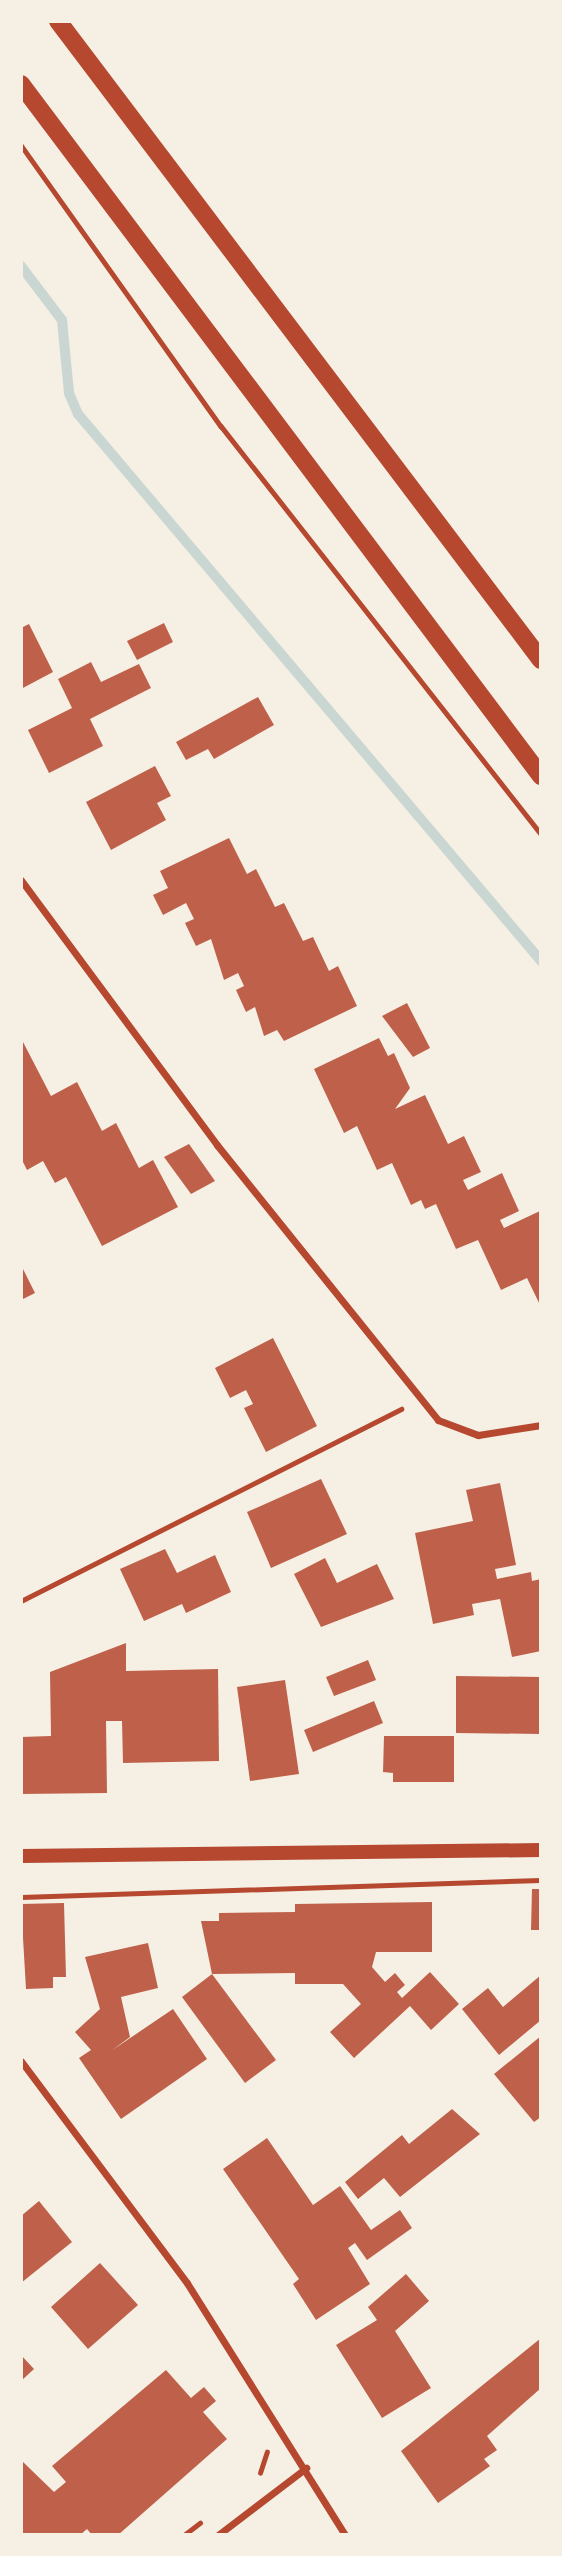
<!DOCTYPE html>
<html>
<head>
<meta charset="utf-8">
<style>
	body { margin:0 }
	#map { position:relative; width:562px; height:2556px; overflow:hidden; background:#f6efe4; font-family:"Noto Serif",serif }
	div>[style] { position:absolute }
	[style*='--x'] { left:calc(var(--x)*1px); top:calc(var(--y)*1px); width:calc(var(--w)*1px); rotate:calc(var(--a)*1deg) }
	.stream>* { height:10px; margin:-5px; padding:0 5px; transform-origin:5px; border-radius:5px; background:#c9d6d2 }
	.building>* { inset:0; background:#bf614a }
	.path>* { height:4.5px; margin:-2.25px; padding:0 2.25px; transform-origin:2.25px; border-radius:2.25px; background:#b5482f }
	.minor>* { height:7px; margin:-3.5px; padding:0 3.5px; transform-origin:3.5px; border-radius:3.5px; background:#b5482f }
	.secondary>* { height:14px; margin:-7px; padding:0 7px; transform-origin:7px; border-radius:7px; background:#b5482f }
	.primary>* { height:18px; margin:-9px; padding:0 9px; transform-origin:9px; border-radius:9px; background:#b5482f }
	span { translate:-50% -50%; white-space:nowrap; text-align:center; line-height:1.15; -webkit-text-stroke:6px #f6efe4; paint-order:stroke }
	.frame { position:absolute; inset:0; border:23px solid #f6efe4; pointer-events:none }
</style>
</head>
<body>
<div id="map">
	<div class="stream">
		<i style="--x:21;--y:266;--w:68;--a:52.8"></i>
		<i style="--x:62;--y:320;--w:73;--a:84.5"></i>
		<i style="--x:69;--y:393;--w:23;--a:67"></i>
		<i style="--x:78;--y:414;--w:717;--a:49.75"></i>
	</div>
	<div class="building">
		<i style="clip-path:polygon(164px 623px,173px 642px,137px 660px,127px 641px)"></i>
		<i style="clip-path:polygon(29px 624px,53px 672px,21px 689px,21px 628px)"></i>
		<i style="clip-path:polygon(91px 662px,101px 682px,139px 664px,151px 688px,90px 719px,103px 746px,49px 773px,28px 730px,72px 708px,58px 679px)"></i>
		<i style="clip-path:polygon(258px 697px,274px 725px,214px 759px,208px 749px,186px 760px,176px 742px)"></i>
		<i style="clip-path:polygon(155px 766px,171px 796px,157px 803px,166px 820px,111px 850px,86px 802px)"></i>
		<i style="clip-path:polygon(229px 838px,247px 874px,256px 869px,275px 907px,284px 903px,303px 941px,313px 937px,329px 971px,338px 966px,357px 1006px,284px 1041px,277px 1030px,264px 1036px,255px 1007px,246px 1012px,236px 990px,244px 986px,238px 973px,224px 980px,211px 939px,196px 946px,185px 923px,194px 919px,186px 903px,163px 915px,153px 895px,168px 888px,160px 871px)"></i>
		<i style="clip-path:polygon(407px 1003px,430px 1048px,413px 1057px,382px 1016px)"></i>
		<i style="clip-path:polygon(379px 1038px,388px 1056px,394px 1053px,410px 1088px,395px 1109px,425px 1095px,448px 1144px,464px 1136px,481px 1172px,463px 1180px,468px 1190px,502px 1173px,519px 1211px,500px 1220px,504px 1228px,540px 1211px,541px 1307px,527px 1278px,501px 1290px,478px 1240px,456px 1249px,436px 1204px,425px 1209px,421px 1200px,411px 1205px,392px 1163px,377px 1170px,357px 1126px,344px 1133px,314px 1069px)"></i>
		<i style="clip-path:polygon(23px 1042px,51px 1096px,77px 1082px,102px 1131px,116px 1123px,139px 1168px,153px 1160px,178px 1207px,102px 1246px,66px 1177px,55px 1183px,43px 1161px,27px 1170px,21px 1158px)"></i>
		<i style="clip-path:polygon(189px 1144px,215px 1181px,191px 1194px,164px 1157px)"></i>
		<i style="clip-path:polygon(23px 1269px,35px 1293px,21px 1300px,21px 1270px)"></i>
		<i style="clip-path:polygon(273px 1338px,317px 1426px,266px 1452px,244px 1408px,253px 1404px,246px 1390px,230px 1398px,215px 1368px)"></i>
		<i style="clip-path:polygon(321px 1479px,347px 1534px,271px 1568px,247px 1512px)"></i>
		<i style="clip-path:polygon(500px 1483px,516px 1565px,495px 1569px,497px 1579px,531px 1572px,532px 1581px,541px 1579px,541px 1651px,512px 1657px,500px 1599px,472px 1604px,474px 1615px,433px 1624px,415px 1533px,473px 1521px,466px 1490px)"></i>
		<i style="clip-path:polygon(165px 1549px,177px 1573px,215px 1555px,231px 1592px,186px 1613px,182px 1604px,144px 1621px,120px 1569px)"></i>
		<i style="clip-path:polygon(325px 1558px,337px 1583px,377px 1564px,394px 1599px,321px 1627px,294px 1574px)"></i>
		<i style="clip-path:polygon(126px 1643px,126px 1671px,218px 1669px,219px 1761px,123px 1763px,122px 1721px,106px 1721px,107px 1793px,21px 1794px,21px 1737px,51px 1736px,50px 1672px)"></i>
		<i style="clip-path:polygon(368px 1660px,376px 1680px,334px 1696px,326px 1677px)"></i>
		<i style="clip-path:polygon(456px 1676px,541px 1677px,541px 1734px,456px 1733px)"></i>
		<i style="clip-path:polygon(285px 1680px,299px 1774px,250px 1781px,237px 1687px)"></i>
		<i style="clip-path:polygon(374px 1701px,383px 1723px,313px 1752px,304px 1730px)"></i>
		<i style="clip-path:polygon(384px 1736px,454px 1736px,454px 1782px,393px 1782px,393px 1773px,383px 1772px)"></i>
		<i style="clip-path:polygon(532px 1889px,541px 1889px,541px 1930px,531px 1930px)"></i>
		<i style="clip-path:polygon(432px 1902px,432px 1952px,376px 1952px,372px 1967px,385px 1982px,395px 1973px,405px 1985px,397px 1992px,402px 1998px,430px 1972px,459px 2004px,431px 2030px,410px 2006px,354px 2058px,330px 2032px,361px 2004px,343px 1984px,295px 1984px,295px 1973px,212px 1974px,201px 1921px,219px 1921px,219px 1913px,295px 1912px,295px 1904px)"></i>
		<i style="clip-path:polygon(64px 1903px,66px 1977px,53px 1977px,53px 1988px,26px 1989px,21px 1904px)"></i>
		<i style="clip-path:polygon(148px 1943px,158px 1988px,121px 1997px,130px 2037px,111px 2051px,173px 2009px,207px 2059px,121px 2119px,79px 2058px,91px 2050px,75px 2032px,100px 2009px,85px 1957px)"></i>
		<i style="clip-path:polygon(212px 1974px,276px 2060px,245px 2083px,182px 1997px)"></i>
		<i style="clip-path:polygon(541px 1975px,541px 2020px,499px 2055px,462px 2009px,488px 1988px,503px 2007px)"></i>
		<i style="clip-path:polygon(541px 2036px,541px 2117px,534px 2122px,494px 2074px)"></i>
		<i style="clip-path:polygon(452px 2109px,480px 2134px,400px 2197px,384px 2178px,358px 2199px,345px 2182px,402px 2135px,409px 2144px)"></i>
		<i style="clip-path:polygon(267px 2138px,313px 2205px,340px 2186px,371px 2230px,400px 2210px,412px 2228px,367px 2260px,355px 2243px,348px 2248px,370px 2284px,316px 2320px,293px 2284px,299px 2279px,223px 2169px)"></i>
		<i style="clip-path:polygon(39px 2201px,72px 2242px,21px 2283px,21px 2216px)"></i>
		<i style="clip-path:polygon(100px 2263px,138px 2305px,88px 2349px,51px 2307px)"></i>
		<i style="clip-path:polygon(406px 2274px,429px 2301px,395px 2331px,431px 2388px,382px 2418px,336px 2345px,377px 2320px,368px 2307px)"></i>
		<i style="clip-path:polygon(541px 2338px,541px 2388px,487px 2436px,497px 2450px,484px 2459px,490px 2466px,438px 2503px,401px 2451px)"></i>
		<i style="clip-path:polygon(21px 2355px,34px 2369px,21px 2381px)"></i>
		<i style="clip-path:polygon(166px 2370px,191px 2398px,204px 2387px,216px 2401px,203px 2412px,227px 2439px,118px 2535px,92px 2535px,87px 2529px,80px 2535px,21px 2535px,21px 2460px,54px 2492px,66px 2482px,52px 2466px)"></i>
	</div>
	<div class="path">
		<i style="--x:21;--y:145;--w:345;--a:54.6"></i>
		<i style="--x:221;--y:426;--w:519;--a:51.89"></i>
		<i style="--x:21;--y:1601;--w:426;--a:-26.8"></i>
		<i style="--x:21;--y:1897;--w:520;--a:-1.87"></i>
		<i style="--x:260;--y:2473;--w:22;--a:-72"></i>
		<i style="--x:184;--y:2535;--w:20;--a:-37"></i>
	</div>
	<div class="minor">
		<i style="--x:21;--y:880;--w:330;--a:53.5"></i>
		<i style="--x:217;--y:1145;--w:353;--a:51.2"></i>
		<i style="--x:438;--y:1420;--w:43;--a:20.6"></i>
		<i style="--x:478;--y:1435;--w:64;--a:-9"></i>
		<i style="--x:21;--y:2061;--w:277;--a:53.2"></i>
		<i style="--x:187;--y:2283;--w:297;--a:57.9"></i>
		<i style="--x:218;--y:2535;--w:111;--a:-37.3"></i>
	</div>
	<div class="secondary">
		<i style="--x:21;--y:1856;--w:520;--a:-0.66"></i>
	</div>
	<div class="primary">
		<i style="--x:58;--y:21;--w:801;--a:52.92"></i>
		<i style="--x:21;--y:84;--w:866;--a:53.08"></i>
	</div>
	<div class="frame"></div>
</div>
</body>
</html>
